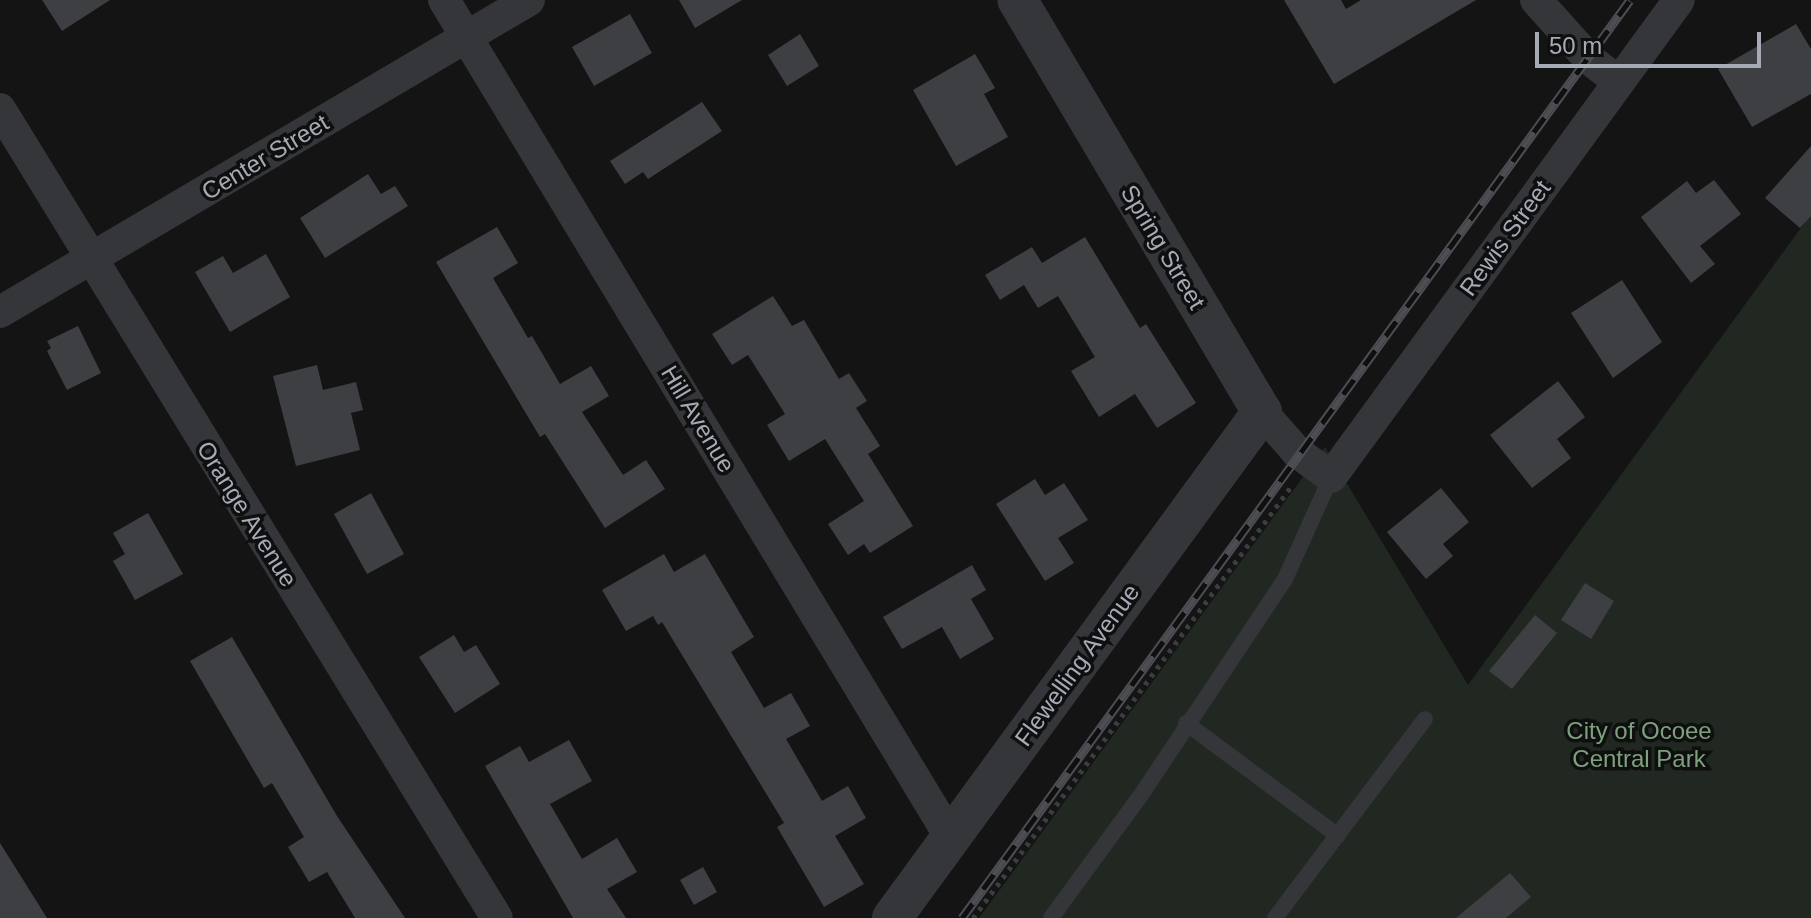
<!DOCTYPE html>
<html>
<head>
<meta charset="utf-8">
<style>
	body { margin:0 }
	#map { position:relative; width:1811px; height:918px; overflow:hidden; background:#141415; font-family:Helvetica,sans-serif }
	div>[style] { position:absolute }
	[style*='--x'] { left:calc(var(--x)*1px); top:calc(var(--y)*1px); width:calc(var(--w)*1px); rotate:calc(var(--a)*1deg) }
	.green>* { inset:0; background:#202821 }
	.building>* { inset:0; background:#3e3f42 }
	.path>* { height:5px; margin-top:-2.5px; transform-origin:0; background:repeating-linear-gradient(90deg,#3b3d41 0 4px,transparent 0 10px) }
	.service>* { height:16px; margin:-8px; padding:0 8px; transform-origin:8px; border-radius:8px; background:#35363a }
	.minor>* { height:32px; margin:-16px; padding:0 16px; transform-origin:16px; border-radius:16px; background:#35363a }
	.tertiary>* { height:40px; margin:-20px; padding:0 20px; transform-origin:20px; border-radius:20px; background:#35363a }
	.rail>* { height:9px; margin-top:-4.5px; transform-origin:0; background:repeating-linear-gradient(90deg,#0f0f10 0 18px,#4c4e53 0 36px); box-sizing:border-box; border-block:2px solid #4c4e53 }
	span { translate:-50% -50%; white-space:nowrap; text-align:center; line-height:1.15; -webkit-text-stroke:7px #0f0f10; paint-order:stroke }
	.street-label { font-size:24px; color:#a5aab5 }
	.park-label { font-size:24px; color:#7da07e }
	.scale { position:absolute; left:1535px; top:32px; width:226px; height:36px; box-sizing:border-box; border:4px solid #a5aab5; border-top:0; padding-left:10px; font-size:24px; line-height:28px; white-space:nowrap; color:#a5aab5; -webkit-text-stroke:6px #0f0f10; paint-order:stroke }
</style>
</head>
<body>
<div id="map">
	<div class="green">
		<i style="clip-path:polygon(1811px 214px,1811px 918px,979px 918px,1325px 447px,1468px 685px)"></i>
	</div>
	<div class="building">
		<i style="clip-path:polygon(42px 0,110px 0,62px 31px)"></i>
		<i style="clip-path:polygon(679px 0,742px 0,695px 28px)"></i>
		<i style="clip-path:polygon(1284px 0,1341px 0,1346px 9px,1361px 0,1476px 0,1334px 84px)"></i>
		<i style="clip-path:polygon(630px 14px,652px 53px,594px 86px,572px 47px)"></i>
		<i style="clip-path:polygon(1796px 24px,1811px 49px,1811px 94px,1752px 127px,1718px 69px)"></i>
		<i style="clip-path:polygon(800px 34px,819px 66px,787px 86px,768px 55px)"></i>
		<i style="clip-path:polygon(975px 54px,995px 88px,984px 94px,1008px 137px,956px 166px,913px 90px)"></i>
		<i style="clip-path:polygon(702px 102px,722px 131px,648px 179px,643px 172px,625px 184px,610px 161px)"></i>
		<i style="clip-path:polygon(1811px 146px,1811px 216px,1800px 228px,1765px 198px)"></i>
		<i style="clip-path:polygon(368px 174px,381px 194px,395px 186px,408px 206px,325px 258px,300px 218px)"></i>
		<i style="clip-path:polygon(1714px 180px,1741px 214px,1700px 246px,1715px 264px,1691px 283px,1641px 217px,1687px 181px,1696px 193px)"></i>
		<i style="clip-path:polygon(497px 227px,518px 263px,493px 278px,528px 338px,532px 336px,560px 384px,591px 366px,609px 396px,582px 412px,623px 475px,646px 460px,665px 489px,605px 528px,545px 434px,540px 437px,436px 262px)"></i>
		<i style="clip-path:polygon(1085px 237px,1140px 328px,1146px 324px,1196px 403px,1157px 428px,1135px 394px,1099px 417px,1071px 371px,1095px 357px,1058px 296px,1038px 308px,1024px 285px,1000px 300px,985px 275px,1032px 247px,1042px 263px)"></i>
		<i style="clip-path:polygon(266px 254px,290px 297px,230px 332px,195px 272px,223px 256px,233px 273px)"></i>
		<i style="clip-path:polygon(1622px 280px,1662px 342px,1613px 378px,1571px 313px)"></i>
		<i style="clip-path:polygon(773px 296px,792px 326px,804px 320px,839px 379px,849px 373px,867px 401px,856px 408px,880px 446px,868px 454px,913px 526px,870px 553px,864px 544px,848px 555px,828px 524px,864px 501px,825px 439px,789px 461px,767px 425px,785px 414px,748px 355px,732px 365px,712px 334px)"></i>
		<i style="clip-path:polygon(78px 326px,101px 373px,67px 390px,47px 351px,51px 348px,47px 341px)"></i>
		<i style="clip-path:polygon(317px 365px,323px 390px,356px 382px,363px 410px,351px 413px,360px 450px,296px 466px,273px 376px)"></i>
		<i style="clip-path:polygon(1558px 381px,1585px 417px,1557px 439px,1571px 458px,1532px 488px,1490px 435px)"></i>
		<i style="clip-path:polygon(1035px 479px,1045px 495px,1064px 483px,1088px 520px,1058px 538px,1074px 563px,1045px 581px,996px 504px)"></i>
		<i style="clip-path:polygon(1441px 488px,1469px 522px,1443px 544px,1453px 556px,1426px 579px,1387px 532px)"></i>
		<i style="clip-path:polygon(371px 493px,404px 554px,367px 574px,334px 514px)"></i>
		<i style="clip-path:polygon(148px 513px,183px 574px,135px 600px,113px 561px,125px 554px,113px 533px)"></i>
		<i style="clip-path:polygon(664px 554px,674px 572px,705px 554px,754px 637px,731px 652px,764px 708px,791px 693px,810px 726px,786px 739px,822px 801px,848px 786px,866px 818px,835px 836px,864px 884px,824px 907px,777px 827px,784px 823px,662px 622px,658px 625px,653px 616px,626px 631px,602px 590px)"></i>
		<i style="clip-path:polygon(972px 565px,986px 590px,971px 599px,994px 639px,960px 659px,942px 627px,902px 649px,883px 617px)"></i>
		<i style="clip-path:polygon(1585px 583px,1614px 601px,1591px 639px,1561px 620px)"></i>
		<i style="clip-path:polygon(1535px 615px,1557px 633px,1512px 689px,1489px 671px)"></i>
		<i style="clip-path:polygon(454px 635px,464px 652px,476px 645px,500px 684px,455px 713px,419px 657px)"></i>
		<i style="clip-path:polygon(232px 637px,337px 816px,405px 918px,355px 918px,327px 872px,309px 882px,288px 847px,304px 837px,272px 783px,264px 788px,190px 661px)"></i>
		<i style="clip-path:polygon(569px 740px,592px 781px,550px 804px,582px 859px,617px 838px,637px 872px,607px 889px,626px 918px,573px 918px,485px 766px,520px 746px,529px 762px)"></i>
		<i style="clip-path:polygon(0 843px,47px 918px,0 918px)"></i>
		<i style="clip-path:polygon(703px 867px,717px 892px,694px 905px,680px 880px)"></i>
		<i style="clip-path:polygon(1510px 873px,1531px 897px,1506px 918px,1456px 918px)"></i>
	</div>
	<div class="path">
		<i style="--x:973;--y:918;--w:539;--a:-53.6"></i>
	</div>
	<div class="service">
		<i style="--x:1186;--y:723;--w:189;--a:36.6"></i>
		<i style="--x:1051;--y:918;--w:152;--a:-53.8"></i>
		<i style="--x:1141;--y:795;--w:260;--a:-56.3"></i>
		<i style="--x:1285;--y:579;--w:112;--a:-65.7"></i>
		<i style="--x:1275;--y:918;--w:249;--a:-53"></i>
	</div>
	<div class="minor">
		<i style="--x:444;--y:0;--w:979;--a:58.83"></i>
		<i style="--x:1536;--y:0;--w:78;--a:48.1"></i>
		<i style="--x:1588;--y:58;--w:39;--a:38"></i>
		<i style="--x:0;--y:109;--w:949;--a:58.44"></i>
		<i style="--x:0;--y:312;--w:614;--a:-30.53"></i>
		<i style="--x:1262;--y:412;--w:53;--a:48.8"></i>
		<i style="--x:1297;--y:452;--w:42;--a:36.3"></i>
		<i style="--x:1331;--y:477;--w:590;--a:-53.89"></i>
	</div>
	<div class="tertiary">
		<i style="--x:892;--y:918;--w:627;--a:-53.82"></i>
		<i style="--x:1262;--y:412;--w:479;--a:-120.7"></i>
	</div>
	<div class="rail">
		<i style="--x:962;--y:918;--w:1135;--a:-53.96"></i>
	</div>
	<div class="street-label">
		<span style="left:265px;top:157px;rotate:-31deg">Center Street</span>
		<span style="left:1505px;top:238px;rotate:-54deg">Rewis Street</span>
		<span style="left:1163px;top:247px;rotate:59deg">Spring Street</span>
		<span style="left:698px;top:419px;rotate:59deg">Hill Avenue</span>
		<span style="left:247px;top:514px;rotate:58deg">Orange Avenue</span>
		<span style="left:1077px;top:665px;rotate:-54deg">Flewelling Avenue</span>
	</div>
	<div class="park-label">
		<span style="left:1639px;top:745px">City of Ocoee<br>Central Park</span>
	</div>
	<div class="scale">50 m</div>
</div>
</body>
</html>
